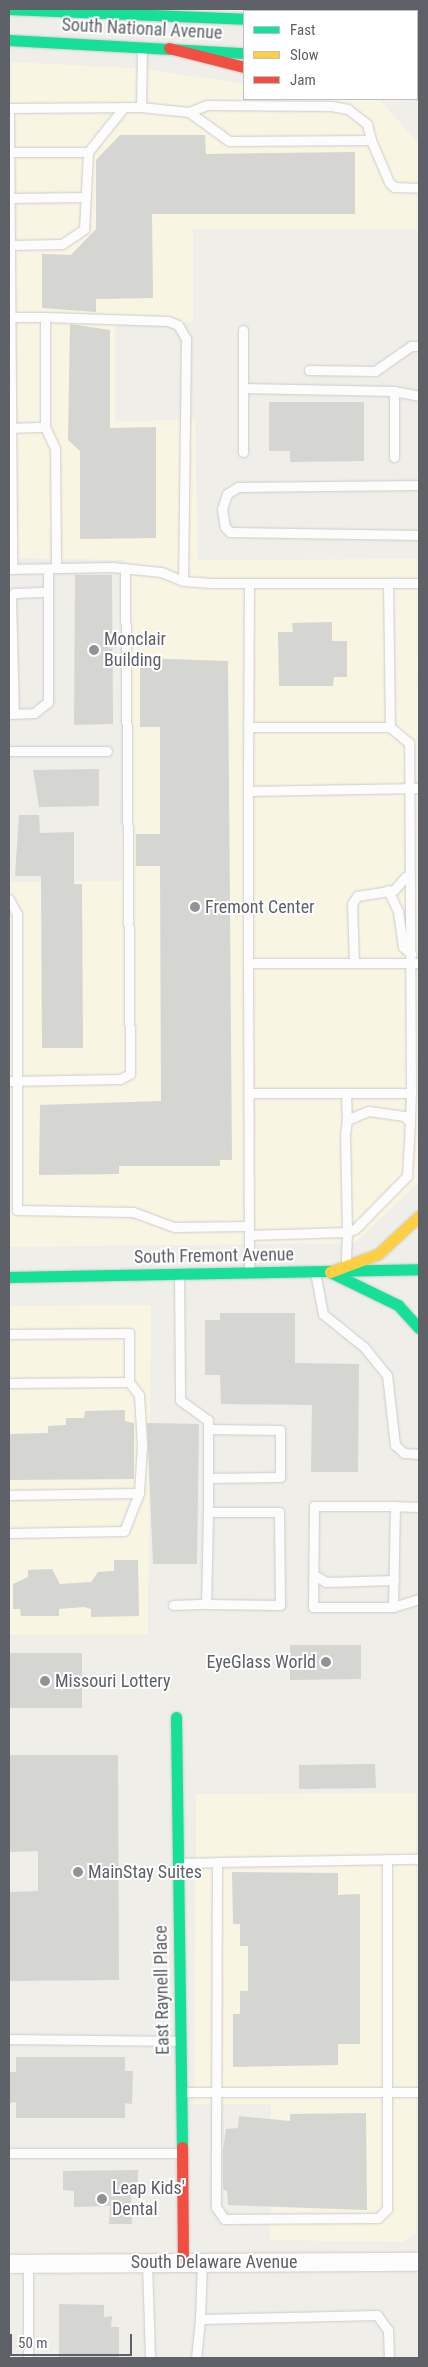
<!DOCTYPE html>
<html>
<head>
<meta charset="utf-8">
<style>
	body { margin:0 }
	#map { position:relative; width:428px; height:2367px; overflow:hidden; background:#efeee9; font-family:"Roboto Condensed",sans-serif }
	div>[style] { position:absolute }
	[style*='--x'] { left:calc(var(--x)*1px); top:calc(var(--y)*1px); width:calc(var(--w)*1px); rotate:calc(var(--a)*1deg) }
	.commercial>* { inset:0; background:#f8f5e3 }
	.building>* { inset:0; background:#d5d5d2 }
	.roads { filter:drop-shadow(0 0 1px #cccccb) drop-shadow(0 0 1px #cccccb) }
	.lane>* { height:9px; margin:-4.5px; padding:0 4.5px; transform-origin:4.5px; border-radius:4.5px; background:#fdfcfc }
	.street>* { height:18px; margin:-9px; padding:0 9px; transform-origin:9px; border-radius:9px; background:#fdfcfc }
	.fast>* { height:11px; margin:-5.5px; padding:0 5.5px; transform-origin:5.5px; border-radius:5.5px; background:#16e098 }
	.slow>* { height:11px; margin:-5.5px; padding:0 5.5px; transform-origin:5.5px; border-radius:5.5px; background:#ffcf43 }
	.jam>* { height:11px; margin:-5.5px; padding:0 5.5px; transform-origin:5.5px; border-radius:5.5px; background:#f24e42 }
	.dots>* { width:14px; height:14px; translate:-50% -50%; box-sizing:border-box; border:2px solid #fff; border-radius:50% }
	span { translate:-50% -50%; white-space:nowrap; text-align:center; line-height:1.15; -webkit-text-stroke:4px #fff; paint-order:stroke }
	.street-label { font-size:18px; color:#5e6268 }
	.poi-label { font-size:18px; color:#5e6268 }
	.left { translate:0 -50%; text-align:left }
	.right { translate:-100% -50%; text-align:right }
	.frame { position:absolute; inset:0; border:10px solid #5e6268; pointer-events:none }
	.legend { position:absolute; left:243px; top:10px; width:175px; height:90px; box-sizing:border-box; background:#fff; border:1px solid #bfc0c3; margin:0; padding:6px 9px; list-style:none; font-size:15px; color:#5e6268 }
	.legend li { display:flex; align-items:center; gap:10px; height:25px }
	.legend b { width:25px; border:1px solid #bfc0c3 }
	.scale { position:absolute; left:10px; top:2334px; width:122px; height:22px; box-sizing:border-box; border:2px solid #5e6268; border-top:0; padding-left:6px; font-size:15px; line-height:18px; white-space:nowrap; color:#5e6268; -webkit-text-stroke:4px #fff; paint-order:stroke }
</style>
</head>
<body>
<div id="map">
	<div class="commercial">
		<i style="clip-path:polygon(11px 62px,132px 68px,244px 83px,244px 99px,379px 99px,418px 143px,417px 229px,193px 229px,193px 322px,115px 325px,115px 421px,195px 420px,198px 560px,417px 559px,419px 1182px,355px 1243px,9px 1247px,9px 882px,122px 881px,125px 560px,9px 558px)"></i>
		<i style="clip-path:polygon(151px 1305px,148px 1634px,9px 1635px,9px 1306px)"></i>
		<i style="clip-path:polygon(416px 1793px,416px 2233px,403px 2242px,270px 2240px,271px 2104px,194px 2104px,196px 1794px)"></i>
	</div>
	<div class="building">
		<i style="clip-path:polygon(120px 135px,205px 135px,206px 154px,355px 152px,355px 214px,152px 214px,153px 298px,96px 299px,96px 312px,42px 308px,42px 254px,71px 255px,96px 229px,96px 160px)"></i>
		<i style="clip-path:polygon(70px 324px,110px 330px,110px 428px,156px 427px,156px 538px,80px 539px,80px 451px,68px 440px)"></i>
		<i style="clip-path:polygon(269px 402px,364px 402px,364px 461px,290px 462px,290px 451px,269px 451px)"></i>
		<i style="clip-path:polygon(75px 575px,112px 575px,113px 724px,74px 725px)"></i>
		<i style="clip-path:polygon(332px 622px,332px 641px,347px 641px,347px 677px,334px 677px,333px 686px,279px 686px,278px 632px,293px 632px,292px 623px)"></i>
		<i style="clip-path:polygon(140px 658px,228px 661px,232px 1160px,220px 1160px,220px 1166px,119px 1166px,119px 1174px,39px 1175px,40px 1105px,161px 1101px,160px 866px,136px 866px,136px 834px,160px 834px,160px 727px,140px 727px)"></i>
		<i style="clip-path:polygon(99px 769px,99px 806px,39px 807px,33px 770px)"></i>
		<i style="clip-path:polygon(19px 815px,39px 815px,40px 833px,74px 832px,74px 884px,82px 884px,83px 1048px,42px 1048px,41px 876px,15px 876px)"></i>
		<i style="clip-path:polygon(220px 1313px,295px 1313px,295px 1363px,359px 1364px,358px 1472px,311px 1472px,312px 1405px,221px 1404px,220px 1375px,205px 1375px,205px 1320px,220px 1320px)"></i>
		<i style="clip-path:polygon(125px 1410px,125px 1421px,134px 1423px,134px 1479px,9px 1480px,9px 1434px,48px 1433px,48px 1426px,66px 1425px,66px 1418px,84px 1418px,85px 1411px)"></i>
		<i style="clip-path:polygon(147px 1423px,199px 1424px,197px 1564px,153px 1564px)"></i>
		<i style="clip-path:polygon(114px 1560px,138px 1560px,139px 1616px,91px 1617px,91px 1609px,84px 1607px,59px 1609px,59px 1616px,21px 1616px,20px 1609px,13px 1609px,13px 1584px,28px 1577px,28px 1570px,52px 1569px,60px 1584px,91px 1582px,98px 1572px,114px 1571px)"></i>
		<i style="clip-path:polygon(290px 1645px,361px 1645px,361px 1679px,290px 1680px)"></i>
		<i style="clip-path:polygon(9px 1653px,82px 1653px,82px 1708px,9px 1708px)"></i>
		<i style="clip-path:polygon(9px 1755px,118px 1755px,119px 1980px,9px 1981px,9px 1892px,38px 1891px,38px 1851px,9px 1852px)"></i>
		<i style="clip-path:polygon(375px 1764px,376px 1788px,299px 1789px,299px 1765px)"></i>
		<i style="clip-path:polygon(232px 1872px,338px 1873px,338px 1895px,360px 1894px,360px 2044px,338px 2044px,338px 2065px,233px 2067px,233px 2014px,240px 2014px,240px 1991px,248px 1991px,248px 1946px,240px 1946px,240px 1924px,233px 1924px)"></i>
		<i style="clip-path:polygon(16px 2057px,125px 2057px,125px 2071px,133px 2071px,132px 2104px,125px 2103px,125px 2118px,16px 2118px,16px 2102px,9px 2103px,9px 2072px,16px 2072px)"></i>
		<i style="clip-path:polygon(366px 2113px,367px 2210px,228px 2205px,227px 2191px,223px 2189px,223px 2149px,226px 2129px,238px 2128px,239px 2116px,290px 2121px,290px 2114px)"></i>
		<i style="clip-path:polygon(138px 2170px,138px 2192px,131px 2191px,132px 2224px,109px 2224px,110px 2206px,74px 2207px,74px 2191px,63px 2190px,63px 2171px)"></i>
		<i style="clip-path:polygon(59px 2304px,104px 2305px,104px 2317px,112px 2316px,111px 2327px,119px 2327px,119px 2358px,59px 2358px)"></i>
	</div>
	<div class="roads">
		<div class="lane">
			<i style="--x:141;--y:107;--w:48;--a:5.9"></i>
			<i style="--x:189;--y:112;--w:49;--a:35.9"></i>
			<i style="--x:229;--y:141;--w:142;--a:-0.4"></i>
			<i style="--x:371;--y:140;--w:16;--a:-104"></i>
			<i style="--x:367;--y:124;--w:24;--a:-142"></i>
			<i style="--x:348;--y:109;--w:17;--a:-170"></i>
			<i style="--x:331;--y:106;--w:124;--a:-179.5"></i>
			<i style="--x:207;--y:105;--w:19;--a:159"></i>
			<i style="--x:9;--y:108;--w:461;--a:89.6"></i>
			<i style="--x:11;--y:108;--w:130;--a:-0.4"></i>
			<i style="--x:141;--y:107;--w:57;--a:-89"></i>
			<i style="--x:371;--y:140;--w:46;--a:66.8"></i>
			<i style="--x:389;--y:182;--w:7;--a:45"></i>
			<i style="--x:394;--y:187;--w:25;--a:2"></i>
			<i style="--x:11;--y:152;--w:77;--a:0"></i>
			<i style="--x:11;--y:198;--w:75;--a:-0.8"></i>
			<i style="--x:11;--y:245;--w:51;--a:-1.1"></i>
			<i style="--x:62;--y:244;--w:27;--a:-34"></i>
			<i style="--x:84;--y:229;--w:77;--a:-87"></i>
			<i style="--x:88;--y:152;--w:58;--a:-51.3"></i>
			<i style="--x:9;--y:317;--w:36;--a:0"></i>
			<i style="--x:45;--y:317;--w:110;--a:90"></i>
			<i style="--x:45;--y:427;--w:23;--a:65"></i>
			<i style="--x:55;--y:448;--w:120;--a:89.5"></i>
			<i style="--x:45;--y:317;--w:123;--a:1.9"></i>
			<i style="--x:168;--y:321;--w:11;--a:22"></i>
			<i style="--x:178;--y:325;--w:16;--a:60"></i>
			<i style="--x:186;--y:339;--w:242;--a:90.7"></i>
			<i style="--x:243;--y:330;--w:122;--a:90"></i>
			<i style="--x:309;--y:370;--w:66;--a:0.9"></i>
			<i style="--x:375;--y:371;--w:44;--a:-34.8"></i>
			<i style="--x:411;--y:346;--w:8;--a:0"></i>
			<i style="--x:243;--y:388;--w:151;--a:1.1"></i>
			<i style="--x:394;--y:391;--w:25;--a:11"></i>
			<i style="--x:9;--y:428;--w:36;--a:-2"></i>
			<i style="--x:394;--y:457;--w:66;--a:-90"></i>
			<i style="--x:419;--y:485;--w:181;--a:179.4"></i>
			<i style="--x:238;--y:487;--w:13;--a:148"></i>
			<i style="--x:227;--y:494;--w:16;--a:108"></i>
			<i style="--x:222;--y:509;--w:18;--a:81"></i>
			<i style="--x:225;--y:527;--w:7;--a:45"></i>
			<i style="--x:230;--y:532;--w:189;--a:0.9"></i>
			<i style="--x:9;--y:569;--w:103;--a:-1.1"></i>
			<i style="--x:112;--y:567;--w:49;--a:5.8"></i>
			<i style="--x:161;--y:572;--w:24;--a:22"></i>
			<i style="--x:183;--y:581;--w:28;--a:4"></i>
			<i style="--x:211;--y:583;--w:208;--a:0"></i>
			<i style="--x:249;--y:583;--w:208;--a:90.3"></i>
			<i style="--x:248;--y:791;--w:171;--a:-1"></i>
			<i style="--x:9;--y:714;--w:25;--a:-2"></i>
			<i style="--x:34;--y:713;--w:18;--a:-38"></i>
			<i style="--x:48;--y:702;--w:133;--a:-90"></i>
			<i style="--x:14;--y:714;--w:117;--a:-91.5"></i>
			<i style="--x:11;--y:597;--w:5;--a:-53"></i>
			<i style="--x:14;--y:593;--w:34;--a:-2"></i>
			<i style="--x:248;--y:727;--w:142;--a:0"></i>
			<i style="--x:390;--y:727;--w:144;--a:-90.8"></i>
			<i style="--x:9;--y:751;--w:98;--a:0"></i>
			<i style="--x:248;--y:791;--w:172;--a:90"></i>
			<i style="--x:248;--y:963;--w:171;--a:0"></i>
			<i style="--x:388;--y:890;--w:23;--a:65"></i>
			<i style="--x:398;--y:911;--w:36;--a:82"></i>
			<i style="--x:403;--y:947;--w:11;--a:41"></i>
			<i style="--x:9;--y:899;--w:17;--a:62"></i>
			<i style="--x:17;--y:914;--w:296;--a:90"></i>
			<i style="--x:17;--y:1210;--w:116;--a:1"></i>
			<i style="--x:133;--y:1212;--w:44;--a:20.1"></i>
			<i style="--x:174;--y:1227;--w:75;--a:-0.8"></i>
			<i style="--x:248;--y:963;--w:307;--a:89.8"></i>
			<i style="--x:354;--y:963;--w:59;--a:-91.9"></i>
			<i style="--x:352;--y:904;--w:9;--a:-58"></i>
			<i style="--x:357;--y:896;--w:37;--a:-9"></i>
			<i style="--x:394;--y:890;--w:18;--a:-49"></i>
			<i style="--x:9;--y:1081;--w:111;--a:-1"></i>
			<i style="--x:120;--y:1079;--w:11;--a:-27"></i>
			<i style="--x:130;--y:1074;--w:506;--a:-90.57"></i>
			<i style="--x:249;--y:1093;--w:162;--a:0"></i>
			<i style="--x:411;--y:1093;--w:350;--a:-90.3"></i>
			<i style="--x:409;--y:743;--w:25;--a:-140"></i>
			<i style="--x:346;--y:1093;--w:27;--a:88"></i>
			<i style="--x:410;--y:1122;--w:29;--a:-88"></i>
			<i style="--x:249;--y:1235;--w:98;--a:-1.8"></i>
			<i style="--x:347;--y:1232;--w:9;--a:-21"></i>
			<i style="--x:355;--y:1229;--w:74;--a:-45.5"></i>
			<i style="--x:407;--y:1176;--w:54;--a:-86.8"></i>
			<i style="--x:410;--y:1122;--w:8;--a:-135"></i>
			<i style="--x:404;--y:1116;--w:36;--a:-172"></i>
			<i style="--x:368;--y:1111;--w:23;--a:157"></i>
			<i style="--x:347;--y:1120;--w:14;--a:98"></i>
			<i style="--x:345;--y:1134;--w:98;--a:88.8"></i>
			<i style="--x:347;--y:1232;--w:29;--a:92"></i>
			<i style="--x:315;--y:1272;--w:43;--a:79.2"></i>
			<i style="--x:323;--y:1314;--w:53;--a:38.8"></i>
			<i style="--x:364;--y:1347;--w:36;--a:51"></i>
			<i style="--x:387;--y:1375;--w:70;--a:83.5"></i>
			<i style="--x:395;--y:1445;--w:12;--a:42"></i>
			<i style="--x:404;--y:1453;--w:15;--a:4"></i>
			<i style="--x:179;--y:1274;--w:126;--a:89.5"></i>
			<i style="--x:180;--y:1400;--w:34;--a:36"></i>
			<i style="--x:208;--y:1420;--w:9;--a:90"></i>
			<i style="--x:208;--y:1429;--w:72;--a:0.8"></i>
			<i style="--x:280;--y:1430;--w:47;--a:90"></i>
			<i style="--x:280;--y:1477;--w:72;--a:179.2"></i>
			<i style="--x:208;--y:1478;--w:49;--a:-90"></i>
			<i style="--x:9;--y:1334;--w:120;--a:-0.5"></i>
			<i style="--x:129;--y:1333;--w:49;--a:90"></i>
			<i style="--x:9;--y:1383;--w:120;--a:-0.5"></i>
			<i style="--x:129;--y:1382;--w:16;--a:52"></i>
			<i style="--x:139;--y:1395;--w:51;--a:86.6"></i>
			<i style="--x:142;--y:1446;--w:47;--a:93.7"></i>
			<i style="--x:139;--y:1493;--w:41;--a:111.5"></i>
			<i style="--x:124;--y:1531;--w:115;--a:179"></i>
			<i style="--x:9;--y:1495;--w:130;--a:-0.9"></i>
			<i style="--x:419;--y:1507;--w:24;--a:-178"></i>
			<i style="--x:395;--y:1506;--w:101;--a:91.1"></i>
			<i style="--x:393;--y:1607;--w:27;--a:-17"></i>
			<i style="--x:208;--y:1512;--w:92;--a:91.2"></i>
			<i style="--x:206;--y:1604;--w:74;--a:0.8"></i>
			<i style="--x:280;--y:1605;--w:93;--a:-90.6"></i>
			<i style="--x:279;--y:1512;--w:71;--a:180"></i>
			<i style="--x:208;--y:1512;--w:34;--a:-90"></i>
			<i style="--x:314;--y:1575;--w:14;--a:30"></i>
			<i style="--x:326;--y:1582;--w:68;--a:-1.7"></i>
			<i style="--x:173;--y:1605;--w:33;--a:-2"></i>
			<i style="--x:393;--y:1607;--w:80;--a:180"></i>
			<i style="--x:313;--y:1607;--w:101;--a:-89.4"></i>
			<i style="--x:314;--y:1506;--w:81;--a:0"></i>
			<i style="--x:217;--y:1862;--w:202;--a:-0.9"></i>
			<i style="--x:178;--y:1863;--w:39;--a:-1"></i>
			<i style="--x:217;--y:1862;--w:345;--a:90.2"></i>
			<i style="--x:216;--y:2207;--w:14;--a:56"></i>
			<i style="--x:224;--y:2219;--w:154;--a:-0.4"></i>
			<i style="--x:378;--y:2218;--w:13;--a:-45"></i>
			<i style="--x:387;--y:2209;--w:350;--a:-90"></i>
			<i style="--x:9;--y:2039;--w:169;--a:0.7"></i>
			<i style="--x:182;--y:2092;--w:237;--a:0"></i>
			<i style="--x:9;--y:2153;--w:172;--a:0"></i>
			<i style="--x:147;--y:2262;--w:96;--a:88.2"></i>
			<i style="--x:202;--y:2262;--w:57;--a:92"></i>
			<i style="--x:200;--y:2319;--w:177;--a:-1.3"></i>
			<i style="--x:377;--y:2315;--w:19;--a:54"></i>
			<i style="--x:388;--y:2330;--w:28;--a:88"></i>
			<i style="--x:28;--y:2358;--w:94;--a:-90"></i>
			<i style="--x:196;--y:2358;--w:39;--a:-84"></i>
		</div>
		<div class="street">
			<i style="--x:9;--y:2264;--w:410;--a:-0.3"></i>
		</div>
		<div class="fast">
			<i style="--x:9;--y:9;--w:235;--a:2.4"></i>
			<i style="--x:406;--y:11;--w:4;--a:-34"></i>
			<i style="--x:417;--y:27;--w:2;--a:0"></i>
			<i style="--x:9;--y:40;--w:235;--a:3.2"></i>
			<i style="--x:330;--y:1272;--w:76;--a:25.9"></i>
			<i style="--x:398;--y:1305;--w:31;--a:48"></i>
			<i style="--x:9;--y:1277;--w:410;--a:-1.1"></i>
			<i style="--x:176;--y:1717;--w:430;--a:89.2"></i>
		</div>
		<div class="slow">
			<i style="--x:417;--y:62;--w:2;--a:0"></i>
			<i style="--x:417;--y:92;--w:3;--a:45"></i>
			<i style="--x:330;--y:1272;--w:51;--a:-20.6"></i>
			<i style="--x:378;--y:1254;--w:56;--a:-42.8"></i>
		</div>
		<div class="jam">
			<i style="--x:169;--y:48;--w:77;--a:14.2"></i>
			<i style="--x:182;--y:2147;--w:115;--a:89.5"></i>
		</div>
	</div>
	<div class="dots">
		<i style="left:94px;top:650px;background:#919395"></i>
		<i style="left:195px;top:907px;background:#919395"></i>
		<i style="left:326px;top:1662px;background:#919395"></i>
		<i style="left:45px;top:1681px;background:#919395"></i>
		<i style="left:78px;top:1872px;background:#919395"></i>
		<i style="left:102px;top:2199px;background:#919395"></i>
	</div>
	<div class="street-label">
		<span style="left:142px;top:29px;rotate:3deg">South National Avenue</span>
		<span style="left:214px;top:1256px;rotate:-1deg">South Fremont Avenue</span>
		<span style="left:162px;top:1990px;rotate:-91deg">East Raynell Place</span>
		<span style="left:214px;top:2262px">South Delaware Avenue</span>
	</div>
	<div class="poi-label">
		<span class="left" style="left:104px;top:650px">Monclair<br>Building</span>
		<span class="left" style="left:205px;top:907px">Fremont Center</span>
		<span class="right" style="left:316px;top:1662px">EyeGlass World</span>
		<span class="left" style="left:55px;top:1681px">Missouri Lottery</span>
		<span class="left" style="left:88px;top:1872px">MainStay Suites</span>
		<span class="left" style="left:112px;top:2199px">Leap Kids'<br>Dental</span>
	</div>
	<div class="frame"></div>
	<ul class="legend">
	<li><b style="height:6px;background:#16e098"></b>Fast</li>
	<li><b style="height:6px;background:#ffcf43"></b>Slow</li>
	<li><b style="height:6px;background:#f24e42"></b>Jam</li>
	</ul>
	<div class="scale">50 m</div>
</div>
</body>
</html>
